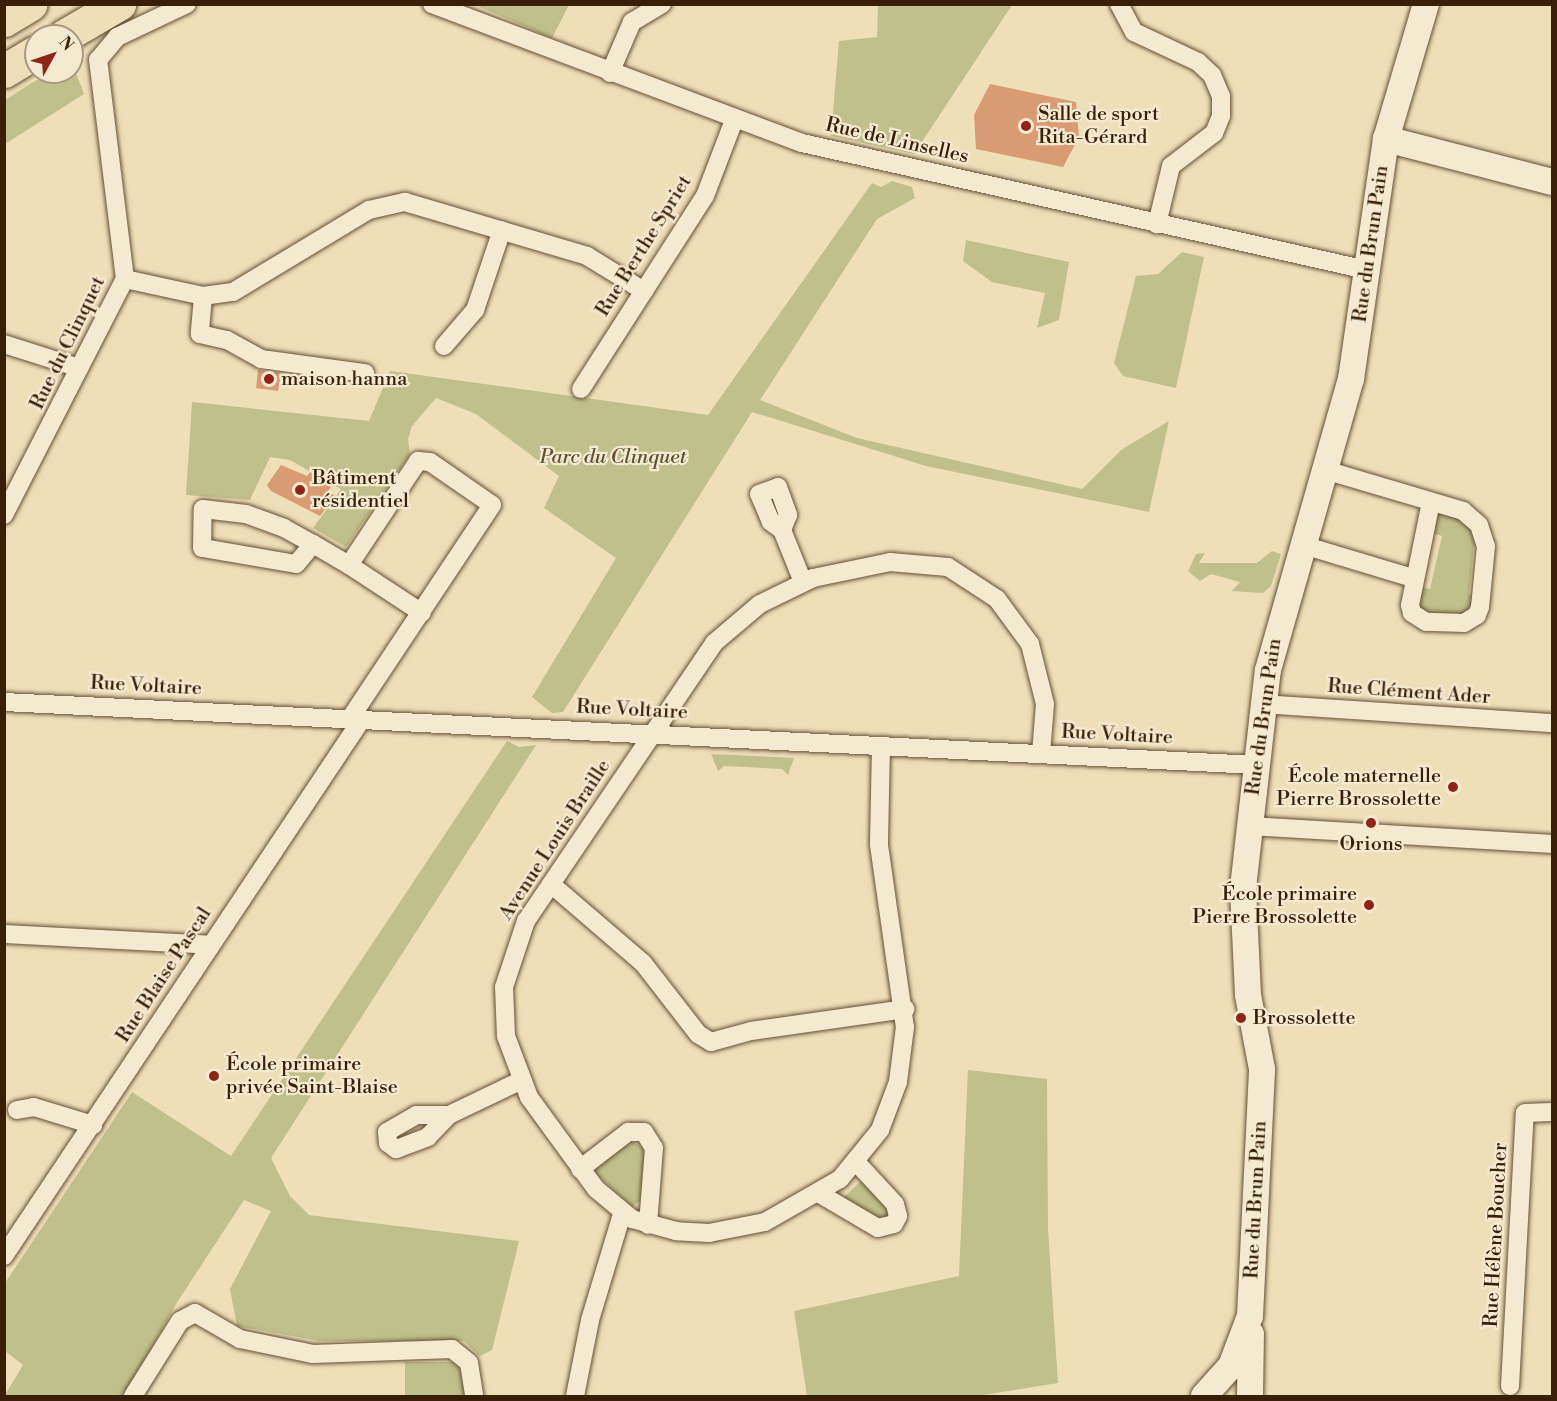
<!DOCTYPE html>
<html>
<head>
<meta charset="utf-8">
<style>
	body { margin:0 }
	#map { position:relative; width:1557px; height:1401px; overflow:hidden; background:#eedfb9; font-family:"Libre Bodoni",serif }
	div>[style] { position:absolute }
	[style*='--x'] { left:calc(var(--x)*1px); top:calc(var(--y)*1px); width:calc(var(--w)*1px); rotate:calc(var(--a)*1deg) }
	.green>* { inset:0; background:#bfc08b }
	.building>* { inset:0; background:#d89b73 }
	.roads { filter:drop-shadow(0 0 2px #664f34) drop-shadow(0 0 2px #664f34) }
	.street>* { height:18px; margin:-9px; padding:0 9px; transform-origin:9px; border-radius:9px; background:#f4ead2 }
	.secondary>* { height:26px; margin:-13px; padding:0 13px; transform-origin:13px; border-radius:13px; background:#f4ead2 }
	.highway>* { height:33px; margin:-16.5px; padding:0 16.5px; transform-origin:16.5px; border-radius:16.5px; background:#eedfb9 }
	.dots>* { width:16px; height:16px; translate:-50% -50%; box-sizing:border-box; border:3px solid #f4ead2; border-radius:50% }
	span { translate:-50% -50%; white-space:nowrap; text-align:center; line-height:1.15; -webkit-text-stroke:4.5px #f4ead2; paint-order:stroke }
	.poi-label { font-size:20px; color:#391f07 }
	.left { translate:0 -50%; text-align:left }
	.right { translate:-100% -50%; text-align:right }
	.street-label { font-size:20px; color:#391f07 }
	.park-label { font-size:20px; color:#614f2f; font-style:italic }
	.frame { position:absolute; inset:0; border:6px solid #391f07; pointer-events:none }
	.north { position:absolute; left:24px; top:24px; width:60px; height:60px; box-sizing:border-box; background:#f4ead2; border:2px solid #a99981; border-radius:50%; rotate:50deg; font-size:16px; font-weight:700; line-height:24px; text-align:center; color:#391f07 }
	.north::after { content:''; display:block; margin:auto; width:21px; height:27px; background:#8f2418; clip-path:polygon(50% 0,100% 100%,50% 72%,0 100%) }
</style>
</head>
<body>
<div id="map">
	<div class="green">
		<i style="clip-path:polygon(473px 4px,569px 4px,569px 5px,552px 38px)"></i>
		<i style="clip-path:polygon(878px 5px,1012px 5px,914px 154px,831px 136px,839px 41px,877px 37px)"></i>
		<i style="clip-path:polygon(72px 62px,84px 94px,5px 144px,5px 100px,49px 72px,72px 72px)"></i>
		<i style="clip-path:polygon(892px 181px,912px 187px,915px 198px,877px 219px,760px 400px,857px 438px,1082px 489px,1121px 450px,1169px 421px,1149px 512px,926px 466px,752px 412px,563px 712px,552px 713px,532px 697px,616px 558px,544px 508px,559px 476px,476px 414px,436px 398px,412px 426px,408px 439px,410px 454px,346px 547px,313px 528px,341px 489px,290px 460px,270px 457px,250px 500px,186px 495px,192px 402px,369px 421px,390px 371px,708px 415px,872px 183px,881px 187px)"></i>
		<i style="clip-path:polygon(966px 240px,1069px 262px,1059px 320px,1037px 328px,1045px 293px,992px 282px,963px 261px)"></i>
		<i style="clip-path:polygon(1182px 252px,1204px 257px,1176px 388px,1123px 376px,1114px 363px,1136px 276px,1158px 274px)"></i>
		<i style="clip-path:polygon(1443px 513px,1465px 521px,1480px 540px,1479px 546px,1474px 545px,1469px 595px,1474px 596px,1473px 607px,1463px 617px,1423px 613px,1416px 604px,1418px 586px,1430px 589px,1442px 536px,1431px 533px,1435px 517px)"></i>
		<i style="clip-path:polygon(1272px 551px,1281px 554px,1271px 586px,1263px 593px,1232px 591px,1240px 582px,1211px 574px,1200px 581px,1188px 571px,1196px 554px,1205px 553px,1199px 563px,1257px 563px)"></i>
		<i style="clip-path:polygon(507px 741px,519px 747px,536px 745px,271px 1158px,290px 1196px,309px 1215px,519px 1241px,492px 1350px,480px 1356px,464px 1341px,319px 1341px,237px 1326px,230px 1289px,271px 1211px,244px 1200px,176px 1304px,125px 1396px,5px 1395px,23px 1365px,5px 1351px,5px 1283px,132px 1092px,231px 1156px)"></i>
		<i style="clip-path:polygon(711px 754px,794px 758px,788px 775px,782px 769px,724px 766px,718px 771px)"></i>
		<i style="clip-path:polygon(968px 1070px,1047px 1079px,1048px 1229px,1058px 1383px,977px 1396px,807px 1396px,794px 1311px,959px 1276px)"></i>
		<i style="clip-path:polygon(630px 1141px,641px 1146px,646px 1157px,640px 1201px,632px 1207px,594px 1172px,595px 1165px)"></i>
		<i style="clip-path:polygon(863px 1179px,893px 1210px,885px 1223px,842px 1199px)"></i>
		<i style="clip-path:polygon(405px 1362px,455px 1362px,467px 1381px,467px 1396px,405px 1396px)"></i>
	</div>
	<div class="building">
		<i style="clip-path:polygon(990px 84px,1076px 102px,1079px 137px,1063px 167px,976px 149px,974px 115px)"></i>
		<i style="clip-path:polygon(258px 370px,281px 373px,278px 391px,256px 388px)"></i>
		<i style="clip-path:polygon(281px 465px,307px 476px,310px 472px,331px 487px,328px 491px,335px 496px,320px 516px,271px 491px,267px 485px)"></i>
	</div>
	<div class="roads">
		<div class="street">
			<i style="--x:432;--y:4;--w:395;--a:20.6"></i>
			<i style="--x:802;--y:143;--w:579;--a:12.67"></i>
			<i style="--x:1119;--y:4;--w:32;--a:62"></i>
			<i style="--x:1134;--y:32;--w:71;--a:25.1"></i>
			<i style="--x:1198;--y:62;--w:19;--a:43"></i>
			<i style="--x:1212;--y:75;--w:23;--a:67"></i>
			<i style="--x:1221;--y:96;--w:20;--a:90"></i>
			<i style="--x:1221;--y:116;--w:18;--a:112"></i>
			<i style="--x:1214;--y:133;--w:54;--a:142.5"></i>
			<i style="--x:1171;--y:166;--w:60;--a:103.6"></i>
			<i style="--x:610;--y:73;--w:56;--a:-66.7"></i>
			<i style="--x:632;--y:22;--w:35;--a:-31"></i>
			<i style="--x:125;--y:279;--w:80;--a:12.3"></i>
			<i style="--x:203;--y:296;--w:30;--a:-8"></i>
			<i style="--x:233;--y:292;--w:159;--a:-31.1"></i>
			<i style="--x:369;--y:210;--w:37;--a:-13"></i>
			<i style="--x:405;--y:202;--w:190;--a:16.5"></i>
			<i style="--x:587;--y:256;--w:67;--a:31.6"></i>
			<i style="--x:125;--y:279;--w:221;--a:-97"></i>
			<i style="--x:98;--y:60;--w:30;--a:-50"></i>
			<i style="--x:117;--y:37;--w:77;--a:-25.2"></i>
			<i style="--x:203;--y:296;--w:38;--a:95"></i>
			<i style="--x:200;--y:334;--w:28;--a:13"></i>
			<i style="--x:227;--y:340;--w:39;--a:29"></i>
			<i style="--x:261;--y:359;--w:105;--a:7.7"></i>
			<i style="--x:4;--y:344;--w:79;--a:17.7"></i>
			<i style="--x:444;--y:346;--w:48;--a:-49.3"></i>
			<i style="--x:475;--y:310;--w:84;--a:-71.4"></i>
			<i style="--x:581;--y:389;--w:229;--a:-57.3"></i>
			<i style="--x:705;--y:196;--w:81;--a:-69.1"></i>
			<i style="--x:1325;--y:470;--w:144;--a:16.5"></i>
			<i style="--x:1463;--y:511;--w:21;--a:41"></i>
			<i style="--x:1479;--y:525;--w:22;--a:72"></i>
			<i style="--x:1486;--y:546;--w:61;--a:95.6"></i>
			<i style="--x:1480;--y:607;--w:9;--a:111"></i>
			<i style="--x:1477;--y:615;--w:15;--a:148"></i>
			<i style="--x:1464;--y:623;--w:38;--a:-178"></i>
			<i style="--x:1426;--y:622;--w:17;--a:-147"></i>
			<i style="--x:1412;--y:613;--w:8;--a:-104"></i>
			<i style="--x:1410;--y:605;--w:105;--a:-78.5"></i>
			<i style="--x:4;--y:515;--w:265;--a:-62.9"></i>
			<i style="--x:782;--y:530;--w:14;--a:-144"></i>
			<i style="--x:771;--y:522;--w:30;--a:-113"></i>
			<i style="--x:759;--y:494;--w:20;--a:-20"></i>
			<i style="--x:778;--y:487;--w:30;--a:70"></i>
			<i style="--x:788;--y:515;--w:16;--a:112"></i>
			<i style="--x:782;--y:530;--w:56;--a:68"></i>
			<i style="--x:313;--y:544;--w:26;--a:130"></i>
			<i style="--x:296;--y:564;--w:95;--a:-170.3"></i>
			<i style="--x:202;--y:548;--w:39;--a:-89"></i>
			<i style="--x:203;--y:509;--w:43;--a:6.6"></i>
			<i style="--x:246;--y:514;--w:40;--a:20.2"></i>
			<i style="--x:284;--y:528;--w:33;--a:29"></i>
			<i style="--x:313;--y:544;--w:42;--a:30.3"></i>
			<i style="--x:349;--y:565;--w:87;--a:33.3"></i>
			<i style="--x:1303;--y:545;--w:115;--a:16.7"></i>
			<i style="--x:349;--y:565;--w:125;--a:-56.4"></i>
			<i style="--x:418;--y:461;--w:12;--a:5"></i>
			<i style="--x:430;--y:462;--w:75;--a:34.7"></i>
			<i style="--x:492;--y:505;--w:257;--a:123.6"></i>
			<i style="--x:4;--y:702;--w:1254;--a:2.88"></i>
			<i style="--x:1263;--y:704;--w:290;--a:3.8"></i>
			<i style="--x:881;--y:746;--w:99;--a:91.2"></i>
			<i style="--x:879;--y:845;--w:184;--a:81.9"></i>
			<i style="--x:905;--y:1027;--w:55;--a:97.3"></i>
			<i style="--x:898;--y:1082;--w:51;--a:110.6"></i>
			<i style="--x:880;--y:1130;--w:63;--a:129.2"></i>
			<i style="--x:840;--y:1179;--w:86;--a:150.2"></i>
			<i style="--x:765;--y:1222;--w:57;--a:168.9"></i>
			<i style="--x:709;--y:1233;--w:33;--a:-177"></i>
			<i style="--x:676;--y:1231;--w:46;--a:-164.7"></i>
			<i style="--x:632;--y:1219;--w:47;--a:-140.2"></i>
			<i style="--x:596;--y:1189;--w:114;--a:-126.1"></i>
			<i style="--x:529;--y:1097;--w:65;--a:-110.7"></i>
			<i style="--x:506;--y:1036;--w:49;--a:-92.3"></i>
			<i style="--x:504;--y:987;--w:70;--a:-71.6"></i>
			<i style="--x:526;--y:921;--w:336;--a:-55.9"></i>
			<i style="--x:714;--y:643;--w:60;--a:-40.3"></i>
			<i style="--x:760;--y:604;--w:59;--a:-26.1"></i>
			<i style="--x:813;--y:578;--w:79;--a:-11.7"></i>
			<i style="--x:890;--y:562;--w:58;--a:4.9"></i>
			<i style="--x:948;--y:567;--w:59;--a:33.1"></i>
			<i style="--x:997;--y:599;--w:56;--a:53.7"></i>
			<i style="--x:1030;--y:644;--w:62;--a:76"></i>
			<i style="--x:1045;--y:704;--w:50;--a:94.6"></i>
			<i style="--x:1250;--y:826;--w:303;--a:3.4"></i>
			<i style="--x:551;--y:884;--w:121;--a:40.7"></i>
			<i style="--x:643;--y:963;--w:90;--a:52.2"></i>
			<i style="--x:698;--y:1034;--w:15;--a:32"></i>
			<i style="--x:711;--y:1042;--w:41;--a:-15.4"></i>
			<i style="--x:751;--y:1031;--w:156;--a:-8.1"></i>
			<i style="--x:4;--y:934;--w:207;--a:3"></i>
			<i style="--x:17;--y:1110;--w:17;--a:-10"></i>
			<i style="--x:34;--y:1107;--w:62;--a:17"></i>
			<i style="--x:449;--y:1115;--w:30;--a:134"></i>
			<i style="--x:428;--y:1137;--w:34;--a:159"></i>
			<i style="--x:396;--y:1149;--w:10;--a:-143"></i>
			<i style="--x:388;--y:1143;--w:11;--a:-95"></i>
			<i style="--x:387;--y:1132;--w:34;--a:-30"></i>
			<i style="--x:416;--y:1115;--w:33;--a:0"></i>
			<i style="--x:449;--y:1115;--w:79;--a:-25.6"></i>
			<i style="--x:580;--y:1169;--w:61;--a:-37.6"></i>
			<i style="--x:628;--y:1132;--w:16;--a:0"></i>
			<i style="--x:644;--y:1132;--w:19;--a:58"></i>
			<i style="--x:654;--y:1148;--w:77;--a:94.5"></i>
			<i style="--x:820;--y:1194;--w:67;--a:30.4"></i>
			<i style="--x:878;--y:1228;--w:16;--a:-14"></i>
			<i style="--x:894;--y:1224;--w:9;--a:-63"></i>
			<i style="--x:898;--y:1216;--w:12;--a:-104"></i>
			<i style="--x:895;--y:1204;--w:56;--a:-132.8"></i>
			<i style="--x:4;--y:1256;--w:645;--a:-56.31"></i>
			<i style="--x:1510;--y:1386;--w:273;--a:-86.9"></i>
			<i style="--x:1525;--y:1113;--w:27;--a:-2"></i>
			<i style="--x:133;--y:1396;--w:89;--a:-57.9"></i>
			<i style="--x:180;--y:1321;--w:17;--a:-28"></i>
			<i style="--x:195;--y:1313;--w:52;--a:30"></i>
			<i style="--x:240;--y:1339;--w:75;--a:11.6"></i>
			<i style="--x:313;--y:1354;--w:139;--a:-2.1"></i>
			<i style="--x:452;--y:1349;--w:22;--a:39"></i>
			<i style="--x:469;--y:1363;--w:33;--a:81"></i>
			<i style="--x:575;--y:1396;--w:77;--a:-78.8"></i>
			<i style="--x:590;--y:1320;--w:111;--a:-73.2"></i>
		</div>
		<div class="secondary">
			<i style="--x:1386;--y:139;--w:171;--a:14.5"></i>
			<i style="--x:1204;--y:1396;--w:40;--a:-48"></i>
			<i style="--x:1231;--y:1366;--w:53;--a:-69.2"></i>
			<i style="--x:1250;--y:1316;--w:247;--a:-87.2"></i>
			<i style="--x:1262;--y:1069;--w:75;--a:-100.7"></i>
			<i style="--x:1248;--y:995;--w:107;--a:-92.7"></i>
			<i style="--x:1243;--y:888;--w:219;--a:-83.5"></i>
			<i style="--x:1268;--y:670;--w:303;--a:-74.1"></i>
			<i style="--x:1351;--y:379;--w:243;--a:-81.7"></i>
			<i style="--x:1386;--y:139;--w:141;--a:-73.5"></i>
			<i style="--x:1250;--y:1396;--w:62;--a:-89.1"></i>
		</div>
		<div class="highway">
			<i style="--x:4;--y:20;--w:31;--a:-31"></i>
			<i style="--x:64;--y:36;--w:64;--a:-30.2"></i>
			<i style="--x:4;--y:71;--w:37;--a:-31"></i>
		</div>
	</div>
	<div class="dots">
		<i style="left:1026px;top:126px;background:#8f2418"></i>
		<i style="left:269px;top:379px;background:#8f2418"></i>
		<i style="left:300px;top:490px;background:#8f2418"></i>
		<i style="left:1453px;top:787px;background:#8f2418"></i>
		<i style="left:1371px;top:823px;background:#8f2418"></i>
		<i style="left:1369px;top:905px;background:#8f2418"></i>
		<i style="left:1241px;top:1018px;background:#8f2418"></i>
		<i style="left:214px;top:1076px;background:#8f2418"></i>
	</div>
	<div class="poi-label">
		<span class="left" style="left:1038px;top:126px">Salle de sport<br>Rita-Gérard</span>
		<span class="left" style="left:281px;top:379px">maison hanna</span>
		<span class="left" style="left:312px;top:490px">Bâtiment<br>résidentiel</span>
		<span class="right" style="left:1441px;top:788px">École maternelle<br>Pierre Brossolette</span>
		<span style="left:1371px;top:844px">Orions</span>
		<span class="right" style="left:1357px;top:906px">École primaire<br>Pierre Brossolette</span>
		<span class="left" style="left:1253px;top:1018px">Brossolette</span>
		<span class="left" style="left:226px;top:1076px">École primaire<br>privée Saint-Blaise</span>
	</div>
	<div class="street-label">
		<span style="left:897px;top:141px;rotate:13deg">Rue de Linselles</span>
		<span style="left:1371px;top:244px;rotate:-82deg">Rue du Brun Pain</span>
		<span style="left:644px;top:246px;rotate:-58deg">Rue Berthe Spriet</span>
		<span style="left:68px;top:343px;rotate:-64deg">Rue du Clinquet</span>
		<span style="left:146px;top:686px;rotate:3deg">Rue Voltaire</span>
		<span style="left:1409px;top:692px;rotate:4deg">Rue Clément Ader</span>
		<span style="left:632px;top:710px;rotate:3deg">Rue Voltaire</span>
		<span style="left:1264px;top:717px;rotate:-82deg">Rue du Brun Pain</span>
		<span style="left:1117px;top:735px;rotate:3deg">Rue Voltaire</span>
		<span style="left:555px;top:840px;rotate:-57deg">Avenue Louis Braille</span>
		<span style="left:164px;top:975px;rotate:-57deg">Rue Blaise Pascal</span>
		<span style="left:1256px;top:1200px;rotate:-87deg">Rue du Brun Pain</span>
		<span style="left:1496px;top:1235px;rotate:-87deg">Rue Hélène Boucher</span>
	</div>
	<div class="park-label">
		<span style="left:613px;top:457px">Parc du Clinquet</span>
	</div>
	<div class="frame"></div>
	<div class="north">N</div>
</div>
</body>
</html>
